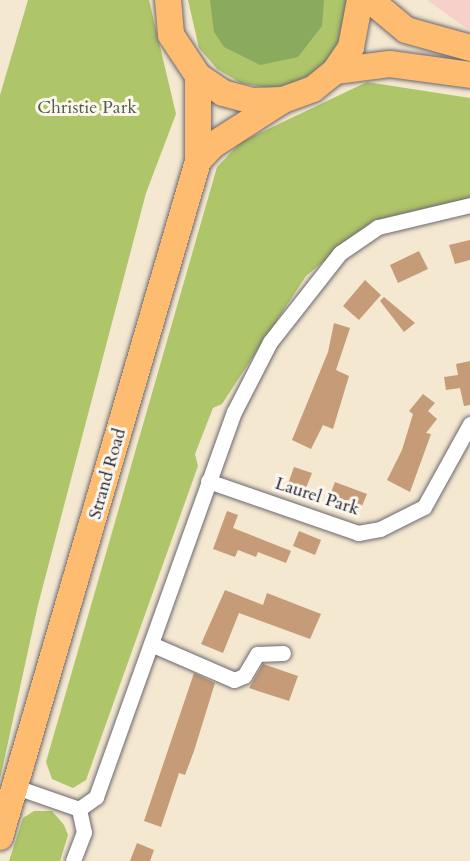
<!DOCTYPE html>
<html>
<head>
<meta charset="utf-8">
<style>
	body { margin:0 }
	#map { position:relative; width:470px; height:861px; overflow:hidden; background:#f4e8d0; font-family:Cardo,serif }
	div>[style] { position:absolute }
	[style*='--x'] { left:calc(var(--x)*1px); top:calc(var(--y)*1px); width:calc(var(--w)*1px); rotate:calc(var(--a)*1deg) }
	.built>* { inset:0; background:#f7d1c9 }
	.green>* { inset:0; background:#aec56a }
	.forest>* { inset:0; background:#8aaa5e }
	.building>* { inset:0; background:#c69b78 }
	.roads { filter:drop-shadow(0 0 2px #6c676f) drop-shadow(0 0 2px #6c676f) }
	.minor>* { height:15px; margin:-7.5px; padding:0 7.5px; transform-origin:7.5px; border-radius:7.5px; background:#fff }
	.primary>* { height:26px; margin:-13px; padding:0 13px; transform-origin:13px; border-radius:13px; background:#febc70 }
	.trunk>* { height:26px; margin:-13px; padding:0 13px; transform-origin:13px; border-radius:13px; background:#febc70 }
	span { translate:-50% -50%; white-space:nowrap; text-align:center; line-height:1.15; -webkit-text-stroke:6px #fbf7ec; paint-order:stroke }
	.park-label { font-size:18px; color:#535b4b }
	.street-label { font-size:18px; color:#22223b }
</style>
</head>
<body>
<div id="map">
	<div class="built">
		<i style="clip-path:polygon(427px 0,470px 0,470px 29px,466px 28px)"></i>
	</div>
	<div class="green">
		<i style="clip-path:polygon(28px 0,149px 0,176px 114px,146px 193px,38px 605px,0 779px,0 95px)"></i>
		<i style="clip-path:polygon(188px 0,352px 0,349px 30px,318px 73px,294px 84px,268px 88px,241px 83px,217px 69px,199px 48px)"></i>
		<i style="clip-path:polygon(367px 82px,470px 98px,470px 198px,373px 221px,306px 276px,222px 404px,213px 408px,195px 454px,198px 466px,86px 780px,73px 788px,52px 779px,46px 762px,217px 167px,241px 142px)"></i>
		<i style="clip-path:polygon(34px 811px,52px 811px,64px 825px,68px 835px,60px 861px,9px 861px,23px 818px)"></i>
	</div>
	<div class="forest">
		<i style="clip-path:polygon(210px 0,324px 0,322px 26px,298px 57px,260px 65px,224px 47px,214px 32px)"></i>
	</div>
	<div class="building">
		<i style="clip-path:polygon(470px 240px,470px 260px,455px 264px,449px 245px)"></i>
		<i style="clip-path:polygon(419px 251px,428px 269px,398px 283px,390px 265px)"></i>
		<i style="clip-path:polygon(365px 280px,381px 295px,359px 320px,343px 306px)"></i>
		<i style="clip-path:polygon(384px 297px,415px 323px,404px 332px,380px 301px)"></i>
		<i style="clip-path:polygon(334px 323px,350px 328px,336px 370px,349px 376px,333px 429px,323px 425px,311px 449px,292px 440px,328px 352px)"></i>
		<i style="clip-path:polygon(470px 361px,470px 405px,464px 406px,460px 388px,446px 390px,444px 377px,458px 375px,456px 364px)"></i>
		<i style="clip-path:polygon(423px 394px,435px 403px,428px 411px,437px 419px,426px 433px,431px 434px,410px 492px,387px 480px,402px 450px,413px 414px,409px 411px)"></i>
		<i style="clip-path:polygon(294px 467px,312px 473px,304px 493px,287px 487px)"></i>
		<i style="clip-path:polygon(335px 482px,367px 494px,362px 506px,330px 495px)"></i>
		<i style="clip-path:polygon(227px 511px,238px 515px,233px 528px,291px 551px,286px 563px,258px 552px,256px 557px,238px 550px,235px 557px,213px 549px)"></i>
		<i style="clip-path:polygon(299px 531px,321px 540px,315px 555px,293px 546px)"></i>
		<i style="clip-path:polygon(225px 590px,263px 605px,267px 593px,321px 614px,310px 639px,239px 613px,223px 653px,201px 644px)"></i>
		<i style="clip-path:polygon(263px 664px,298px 676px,289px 701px,249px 688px)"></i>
		<i style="clip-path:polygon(194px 673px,215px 683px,194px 751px,185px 775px,179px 773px,161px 827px,144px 821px)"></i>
		<i style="clip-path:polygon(137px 843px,154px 850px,150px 861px,130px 861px)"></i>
	</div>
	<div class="roads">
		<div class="minor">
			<i style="--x:208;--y:481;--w:159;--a:19.1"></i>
			<i style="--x:358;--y:533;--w:22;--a:-10"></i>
			<i style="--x:380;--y:529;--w:49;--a:-26.6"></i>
			<i style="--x:424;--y:507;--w:95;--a:-61"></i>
			<i style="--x:151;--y:644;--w:90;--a:23.4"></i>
			<i style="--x:234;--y:680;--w:11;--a:-22"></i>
			<i style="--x:244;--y:676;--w:26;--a:-59"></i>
			<i style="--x:257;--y:654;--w:26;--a:-2"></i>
			<i style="--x:16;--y:787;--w:67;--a:19.2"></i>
			<i style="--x:79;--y:809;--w:24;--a:78"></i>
			<i style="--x:84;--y:832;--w:31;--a:111"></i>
			<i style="--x:79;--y:809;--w:21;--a:-35"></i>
			<i style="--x:96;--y:797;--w:409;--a:-70.3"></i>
			<i style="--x:234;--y:412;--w:79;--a:-62.8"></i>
			<i style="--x:270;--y:342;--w:113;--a:-51.8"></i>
			<i style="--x:340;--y:253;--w:46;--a:-34.4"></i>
			<i style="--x:378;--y:227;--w:95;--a:-13.4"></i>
		</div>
		<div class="primary">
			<i style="--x:198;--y:161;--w:22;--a:-47"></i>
			<i style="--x:213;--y:145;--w:83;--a:-32.7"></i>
			<i style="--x:0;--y:837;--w:704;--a:-73.67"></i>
			<i style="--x:198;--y:161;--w:85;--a:-90"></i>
		</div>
		<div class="trunk">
			<i style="--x:168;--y:0;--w:35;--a:85"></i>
			<i style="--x:171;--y:35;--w:49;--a:56.6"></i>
			<i style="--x:198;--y:76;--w:30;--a:34"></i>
			<i style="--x:223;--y:93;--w:30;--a:15"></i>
			<i style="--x:252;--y:101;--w:31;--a:-2"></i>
			<i style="--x:283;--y:100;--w:32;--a:-20"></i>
			<i style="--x:313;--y:89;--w:28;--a:-39"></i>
			<i style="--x:335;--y:71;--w:29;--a:-56"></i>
			<i style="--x:351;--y:47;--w:48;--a:-79.2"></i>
			<i style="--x:370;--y:0;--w:47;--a:39.8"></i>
			<i style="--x:406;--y:30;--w:66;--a:15.7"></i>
			<i style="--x:335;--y:71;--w:55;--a:-7.3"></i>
			<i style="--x:390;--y:64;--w:81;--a:7.8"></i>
		</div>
	</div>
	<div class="park-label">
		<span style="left:87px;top:108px">Christie Park</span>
	</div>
	<div class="street-label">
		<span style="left:108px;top:474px;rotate:-74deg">Strand Road</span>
		<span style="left:317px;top:497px;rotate:18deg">Laurel Park</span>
	</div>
</div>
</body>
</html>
